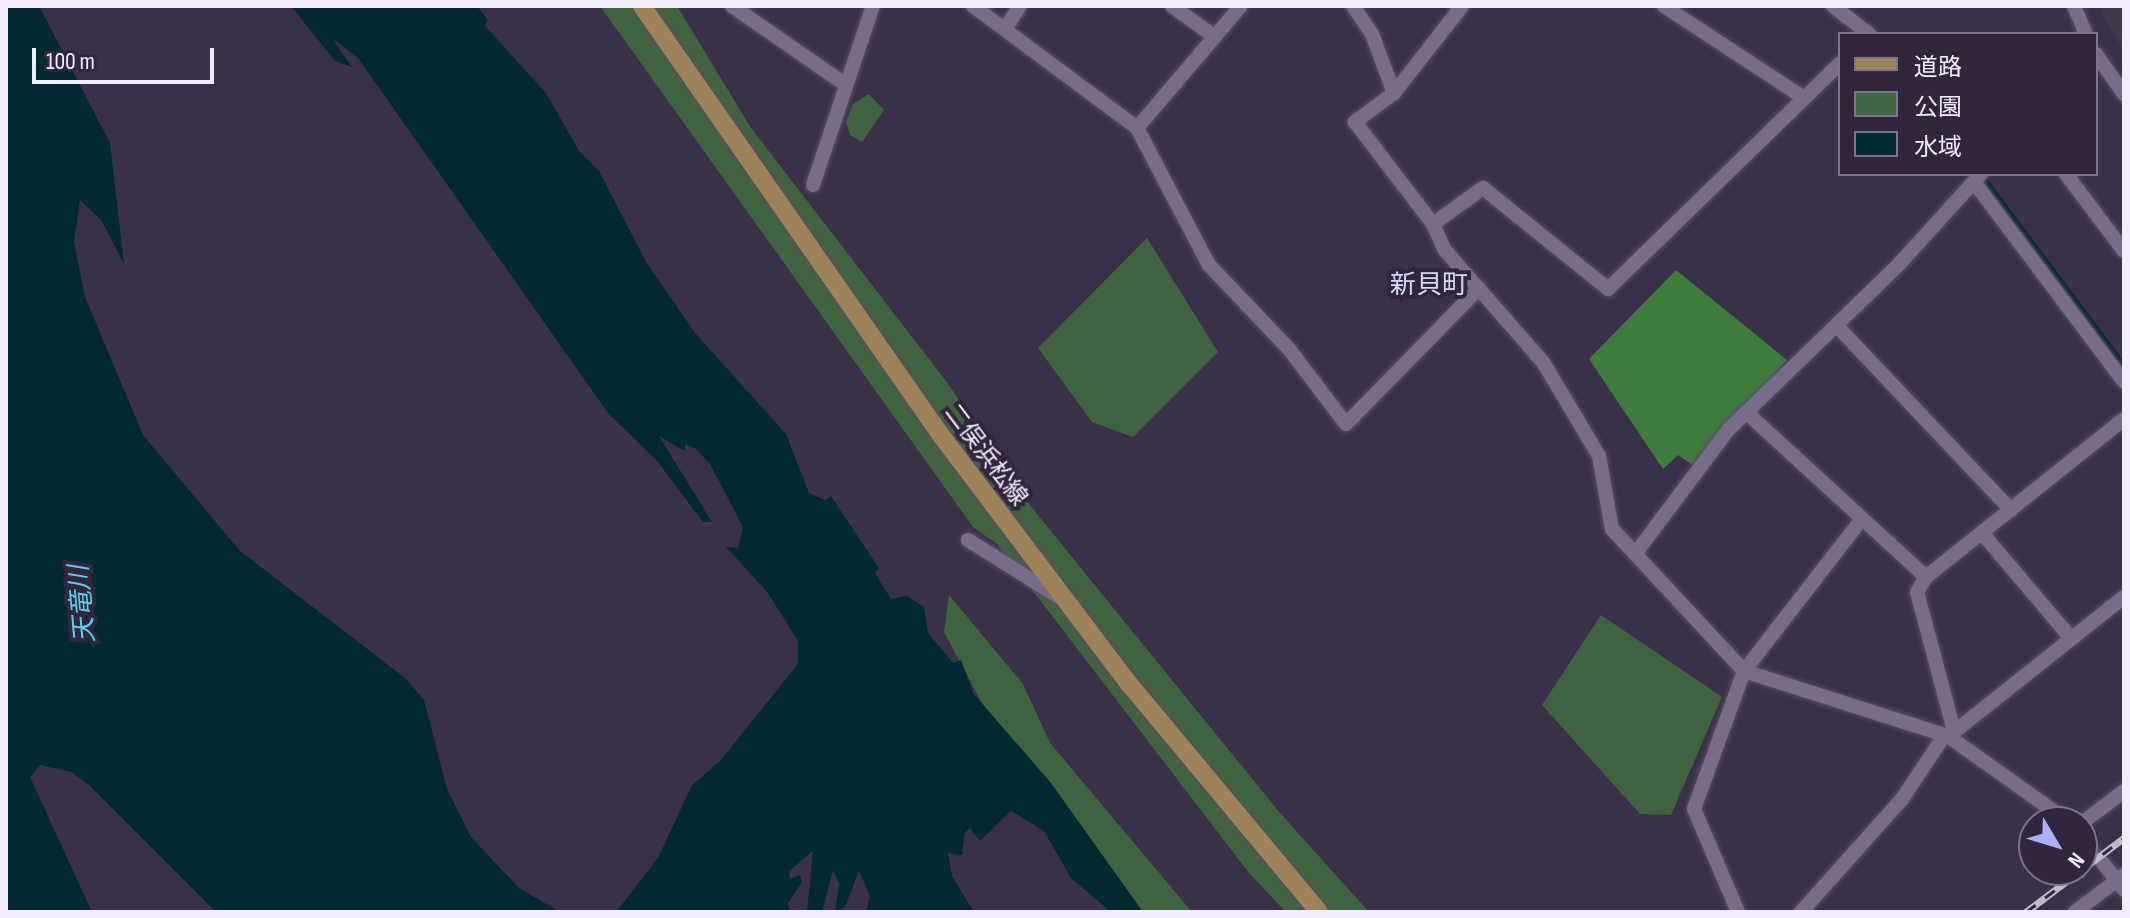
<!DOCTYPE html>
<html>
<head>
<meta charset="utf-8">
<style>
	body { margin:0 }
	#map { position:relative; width:2130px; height:918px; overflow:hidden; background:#3b3049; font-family:"Sofia Sans Condensed","Noto Sans JP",sans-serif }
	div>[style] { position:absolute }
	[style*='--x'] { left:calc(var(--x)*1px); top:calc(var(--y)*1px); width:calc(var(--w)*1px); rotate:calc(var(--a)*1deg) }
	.commercial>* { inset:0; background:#3e3a4c }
	.green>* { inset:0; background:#416440 }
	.forest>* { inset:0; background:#3f7c3e }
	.water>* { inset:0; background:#002931 }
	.stream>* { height:4px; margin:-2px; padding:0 2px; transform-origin:2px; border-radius:2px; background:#002931 }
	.minor-tunnel>* { height:14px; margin-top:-7px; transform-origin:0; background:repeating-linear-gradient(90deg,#574c64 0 14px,transparent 0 21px) }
	.roads { filter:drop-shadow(0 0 2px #584e64) drop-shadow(0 0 2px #584e64) }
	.minor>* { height:14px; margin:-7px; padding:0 7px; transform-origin:7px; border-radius:7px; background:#796c89 }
	.major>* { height:18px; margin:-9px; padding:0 9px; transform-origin:9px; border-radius:9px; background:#9e8359 }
	.rail>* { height:7px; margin-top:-3.5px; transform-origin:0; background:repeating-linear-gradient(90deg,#31263e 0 12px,#c2bacc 0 24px); box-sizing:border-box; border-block:2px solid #c2bacc }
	span { translate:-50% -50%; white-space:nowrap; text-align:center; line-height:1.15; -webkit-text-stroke:8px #31263e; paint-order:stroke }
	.street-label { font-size:24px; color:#f3ecfc }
	.neighbourhood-label { font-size:26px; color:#d7d9f6 }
	.water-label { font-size:26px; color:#58d4ed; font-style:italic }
	.frame { position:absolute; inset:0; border:8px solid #f3ecfc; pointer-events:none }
	.legend { position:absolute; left:1838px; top:32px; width:260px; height:144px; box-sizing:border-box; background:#31263e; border:2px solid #7f758a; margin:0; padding:10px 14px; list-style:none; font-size:24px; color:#f3ecfc }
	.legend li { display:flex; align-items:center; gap:16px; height:40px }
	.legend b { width:40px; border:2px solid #7f758a }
	.north { position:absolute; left:2018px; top:806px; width:80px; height:80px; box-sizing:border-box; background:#31263e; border:2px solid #7f758a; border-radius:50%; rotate:128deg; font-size:22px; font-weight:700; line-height:32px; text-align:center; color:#f3ecfc }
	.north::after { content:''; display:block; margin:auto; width:28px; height:36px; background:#adaffb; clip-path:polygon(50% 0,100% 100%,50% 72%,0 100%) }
	.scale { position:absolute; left:32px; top:48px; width:182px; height:36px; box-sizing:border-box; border:4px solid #f3ecfc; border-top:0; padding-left:10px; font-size:24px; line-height:28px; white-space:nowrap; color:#f3ecfc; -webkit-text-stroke:6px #31263e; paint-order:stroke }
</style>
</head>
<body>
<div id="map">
	<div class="commercial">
		<i style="clip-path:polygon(2101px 6px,2124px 6px,2124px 51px,2104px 18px)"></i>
	</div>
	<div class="green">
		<i style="clip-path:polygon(600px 6px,677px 6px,751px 128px,949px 385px,1024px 498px,1280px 813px,1369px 912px,1286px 912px,1249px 873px,997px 544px,973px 527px)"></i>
		<i style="clip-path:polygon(869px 94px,884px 110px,862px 142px,850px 135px,846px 122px,853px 104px)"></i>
		<i style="clip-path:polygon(1147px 238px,1218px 352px,1133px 437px,1092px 422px,1038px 348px)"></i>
		<i style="clip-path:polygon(949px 595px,1023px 684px,1050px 743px,1192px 912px,1140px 912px,982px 703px,944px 632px)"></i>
		<i style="clip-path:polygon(1601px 615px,1722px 697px,1671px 815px,1640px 814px,1542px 705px)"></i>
	</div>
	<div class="forest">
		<i style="clip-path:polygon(1676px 270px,1787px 360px,1694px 466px,1678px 455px,1663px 469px,1589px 359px)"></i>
	</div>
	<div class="water">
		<i style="clip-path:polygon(6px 6px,39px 6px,110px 143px,124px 264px,102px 221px,80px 200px,74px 242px,85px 297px,143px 435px,240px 551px,405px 678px,424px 700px,447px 789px,471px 837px,519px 888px,560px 912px,216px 912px,89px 785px,71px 772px,40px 765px,30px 777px,92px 912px,6px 912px)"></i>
		<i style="clip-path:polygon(291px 6px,477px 6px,488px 20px,485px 26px,546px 93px,579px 151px,599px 171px,646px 262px,695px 333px,786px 434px,809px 493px,825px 500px,831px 496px,879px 568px,875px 573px,891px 599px,907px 596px,924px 607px,928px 633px,953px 663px,961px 660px,973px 693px,1051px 783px,1143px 912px,1111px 912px,1071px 878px,1044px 831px,1011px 811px,980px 841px,970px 828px,965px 832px,962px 855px,948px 853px,952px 876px,974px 912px,866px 912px,870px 896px,859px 871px,845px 907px,835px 912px,839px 884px,833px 870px,822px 912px,807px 912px,813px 851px,789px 871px,790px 879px,800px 875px,802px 882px,788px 903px,790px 912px,616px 912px,658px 858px,692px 785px,720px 761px,798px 664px,798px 641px,768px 593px,726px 547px,738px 548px,743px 527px,710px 464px,696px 449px,685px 444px,685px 451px,659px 436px,712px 522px,703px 522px,658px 462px,608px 413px,358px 58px,332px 38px,352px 67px,335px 61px)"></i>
	</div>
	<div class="stream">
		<i style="--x:1985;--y:179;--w:232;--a:53.2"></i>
	</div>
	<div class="minor-tunnel">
		<i style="--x:2088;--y:844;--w:24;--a:52"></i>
	</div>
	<div class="roads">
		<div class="minor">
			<i style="--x:732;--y:6;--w:139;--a:34.7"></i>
			<i style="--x:973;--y:6;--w:204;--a:36.6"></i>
			<i style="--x:1137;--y:128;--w:155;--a:62.3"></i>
			<i style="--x:1209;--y:265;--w:116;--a:46.4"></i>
			<i style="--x:1289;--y:349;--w:94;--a:52.8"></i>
			<i style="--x:1346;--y:424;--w:190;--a:-45.6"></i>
			<i style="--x:1172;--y:6;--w:53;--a:35.8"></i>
			<i style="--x:1353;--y:6;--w:34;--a:56"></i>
			<i style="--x:1372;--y:34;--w:63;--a:69.6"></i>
			<i style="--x:1394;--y:93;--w:49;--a:143.4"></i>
			<i style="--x:1355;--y:122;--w:128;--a:52.6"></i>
			<i style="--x:1433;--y:224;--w:27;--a:66"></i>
			<i style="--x:1444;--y:249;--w:150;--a:48.8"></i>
			<i style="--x:1543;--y:362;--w:109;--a:59.2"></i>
			<i style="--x:1599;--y:456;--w:74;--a:79.9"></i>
			<i style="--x:1612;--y:529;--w:194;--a:47.1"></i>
			<i style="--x:1744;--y:671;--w:214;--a:17.7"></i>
			<i style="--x:1948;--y:736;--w:148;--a:35.4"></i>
			<i style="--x:1664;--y:6;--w:168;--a:33.3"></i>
			<i style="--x:1833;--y:6;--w:46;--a:37.9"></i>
			<i style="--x:2074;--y:6;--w:30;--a:67"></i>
			<i style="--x:1005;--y:29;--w:27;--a:-57"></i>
			<i style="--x:2096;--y:54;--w:49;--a:55"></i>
			<i style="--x:1394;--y:93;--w:110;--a:-52"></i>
			<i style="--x:1137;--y:128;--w:160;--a:-49.6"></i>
			<i style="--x:2066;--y:174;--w:96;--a:53"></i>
			<i style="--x:1974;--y:182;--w:250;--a:53.1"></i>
			<i style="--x:813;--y:185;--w:189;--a:-71.5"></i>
			<i style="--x:1433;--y:224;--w:62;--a:-35.8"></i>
			<i style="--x:1483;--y:188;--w:161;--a:38.9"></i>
			<i style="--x:1608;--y:289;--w:324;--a:-44.2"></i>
			<i style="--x:1836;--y:325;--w:255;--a:46.6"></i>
			<i style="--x:1746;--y:412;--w:244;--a:42.5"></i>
			<i style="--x:1983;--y:534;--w:136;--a:49.8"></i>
			<i style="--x:968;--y:540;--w:107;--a:32.1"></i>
			<i style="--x:1635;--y:554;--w:156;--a:-53.1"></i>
			<i style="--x:1729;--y:429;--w:238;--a:-44.1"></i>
			<i style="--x:1900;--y:263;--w:120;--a:-47.7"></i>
			<i style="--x:1954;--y:731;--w:144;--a:-104.9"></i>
			<i style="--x:1917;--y:592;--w:17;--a:-59"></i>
			<i style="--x:1926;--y:577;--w:253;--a:-38.6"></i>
			<i style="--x:1949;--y:736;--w:223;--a:-38.5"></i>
			<i style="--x:2082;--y:823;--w:53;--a:-37.3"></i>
			<i style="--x:2082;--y:836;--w:10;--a:53"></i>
			<i style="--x:2103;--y:863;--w:34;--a:52"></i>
			<i style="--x:1738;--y:912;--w:112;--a:-113.1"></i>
			<i style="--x:1694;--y:809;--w:147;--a:-70.1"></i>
			<i style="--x:1744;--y:671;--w:192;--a:-52.2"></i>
			<i style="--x:1801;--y:912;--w:152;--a:-48.2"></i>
			<i style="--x:1902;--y:799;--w:76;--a:-56.3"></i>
			<i style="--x:2075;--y:912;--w:61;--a:-37.1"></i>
		</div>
		<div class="major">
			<i style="--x:642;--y:6;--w:522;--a:55.15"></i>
			<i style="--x:940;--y:434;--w:315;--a:52.9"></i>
			<i style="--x:1130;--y:685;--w:295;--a:50.2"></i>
		</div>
	</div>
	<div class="rail">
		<i style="--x:2026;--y:912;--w:123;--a:-37.1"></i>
	</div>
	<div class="street-label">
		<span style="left:986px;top:455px;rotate:53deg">二俣浜松線</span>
	</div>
	<div class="neighbourhood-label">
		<span style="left:1429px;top:286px">新貝町</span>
	</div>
	<div class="water-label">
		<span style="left:83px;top:604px;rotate:-95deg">天竜川</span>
	</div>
	<div class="frame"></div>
	<ul class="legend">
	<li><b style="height:10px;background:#9e8359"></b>道路</li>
	<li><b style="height:22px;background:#416440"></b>公園</li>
	<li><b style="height:22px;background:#002931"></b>水域</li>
	</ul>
	<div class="north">N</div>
	<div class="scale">100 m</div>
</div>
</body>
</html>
